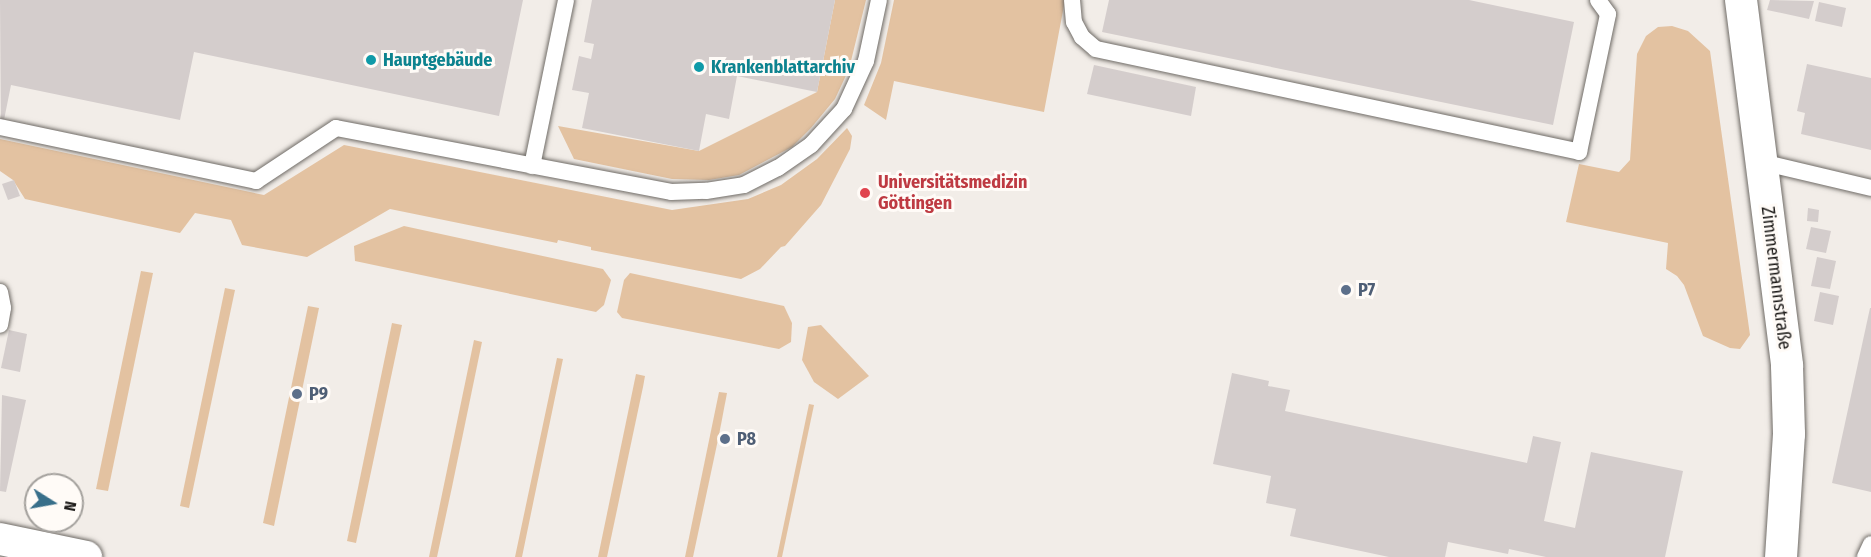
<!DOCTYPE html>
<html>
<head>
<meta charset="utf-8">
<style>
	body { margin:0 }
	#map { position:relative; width:1871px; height:557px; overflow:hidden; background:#f2ede8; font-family:"Fira Sans Condensed",sans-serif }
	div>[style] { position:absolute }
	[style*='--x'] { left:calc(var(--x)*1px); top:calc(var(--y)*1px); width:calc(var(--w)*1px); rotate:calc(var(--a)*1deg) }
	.green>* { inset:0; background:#e3c2a1 }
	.building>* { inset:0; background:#d4cdcc }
	.roads { filter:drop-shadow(0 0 2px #6f6b66) drop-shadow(0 0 2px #6f6b66) }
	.lane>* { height:16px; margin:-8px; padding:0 8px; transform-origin:8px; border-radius:8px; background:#fff }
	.street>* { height:32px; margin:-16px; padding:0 16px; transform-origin:16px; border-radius:16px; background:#fff }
	.dots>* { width:16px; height:16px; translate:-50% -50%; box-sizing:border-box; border:3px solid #fffbf7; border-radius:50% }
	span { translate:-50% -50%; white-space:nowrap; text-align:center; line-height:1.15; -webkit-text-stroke:6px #fffbf7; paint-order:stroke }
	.culture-label { font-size:18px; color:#0d838f; font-weight:700 }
	.left { translate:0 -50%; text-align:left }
	.health-label { font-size:18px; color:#be3a42; font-weight:700 }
	.street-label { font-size:18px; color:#1b1917 }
	.service-label { font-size:18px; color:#4e5e75; font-weight:700 }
	.north { position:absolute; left:24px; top:473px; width:60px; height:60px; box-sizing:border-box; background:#fffbf7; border:2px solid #a4a19d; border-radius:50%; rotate:101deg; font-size:16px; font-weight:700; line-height:24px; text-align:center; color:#1b1917 }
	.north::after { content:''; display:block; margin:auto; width:21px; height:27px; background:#386f8a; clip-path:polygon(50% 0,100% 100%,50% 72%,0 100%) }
</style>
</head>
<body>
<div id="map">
	<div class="green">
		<i style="clip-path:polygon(835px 0,866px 0,849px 69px,835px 99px,811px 128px,792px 147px,739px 175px,709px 180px,672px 179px,574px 159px,558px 126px,699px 151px,817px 92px)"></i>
		<i style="clip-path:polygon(894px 0,1065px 0,1044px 112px,894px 81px,886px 120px,864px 105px,881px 63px)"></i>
		<i style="clip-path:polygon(1672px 26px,1688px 31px,1710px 51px,1750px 335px,1740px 349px,1730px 348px,1703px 336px,1684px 285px,1677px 276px,1666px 269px,1668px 243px,1566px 222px,1579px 164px,1619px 172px,1630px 160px,1637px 54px,1646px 36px,1658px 27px)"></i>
		<i style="clip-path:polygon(847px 128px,852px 136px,850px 149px,821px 205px,785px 246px,781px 247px,760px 269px,741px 279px,591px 250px,591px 247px,558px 240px,557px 243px,390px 209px,307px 257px,242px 245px,231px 220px,195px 213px,180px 233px,25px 199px,13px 180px,0 171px,0 139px,264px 195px,344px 145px,672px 210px,748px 199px,781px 185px,817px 159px)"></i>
		<i style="clip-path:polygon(404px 226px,603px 269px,611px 280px,604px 305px,596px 312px,355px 261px,354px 246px)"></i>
		<i style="clip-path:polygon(141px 271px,153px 273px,108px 491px,96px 489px)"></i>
		<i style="clip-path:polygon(630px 273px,784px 306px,792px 323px,791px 342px,779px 349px,622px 318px,617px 312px,624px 280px)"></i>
		<i style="clip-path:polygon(225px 288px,235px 290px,189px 508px,180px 506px)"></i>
		<i style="clip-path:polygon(308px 306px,319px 308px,274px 526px,263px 523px)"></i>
		<i style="clip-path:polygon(392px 323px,402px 325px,356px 543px,347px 541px)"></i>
		<i style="clip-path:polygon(821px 325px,869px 376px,838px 399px,814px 382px,802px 360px,808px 327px)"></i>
		<i style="clip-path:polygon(474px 340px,482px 342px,452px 487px,437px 557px,429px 557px)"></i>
		<i style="clip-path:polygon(557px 358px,563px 359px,535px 494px,522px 557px,515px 557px)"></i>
		<i style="clip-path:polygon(636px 374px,645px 376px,643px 387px,607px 557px,598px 557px)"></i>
		<i style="clip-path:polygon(719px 392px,727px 393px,719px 435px,693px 557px,685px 557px)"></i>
		<i style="clip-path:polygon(809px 404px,814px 405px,782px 557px,777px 557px)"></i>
	</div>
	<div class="building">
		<i style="clip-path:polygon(0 0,523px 0,499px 116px,194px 52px,180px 120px,11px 85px,1px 135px)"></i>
		<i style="clip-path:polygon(592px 0,835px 0,817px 92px,737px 76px,729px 119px,706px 114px,699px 151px,582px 128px,589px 93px,572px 90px,579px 56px,591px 59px,594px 44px,584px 42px)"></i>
		<i style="clip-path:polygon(1109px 0,1469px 0,1574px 22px,1553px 125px,1102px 32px)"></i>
		<i style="clip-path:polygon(1770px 0,1814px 1px,1809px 19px,1767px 10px)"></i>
		<i style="clip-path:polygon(1819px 2px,1846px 8px,1842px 27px,1815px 21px)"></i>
		<i style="clip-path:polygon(1807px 64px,1871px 78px,1871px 150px,1801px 134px,1805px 113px,1797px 111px)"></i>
		<i style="clip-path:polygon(1094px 65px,1196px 87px,1191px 116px,1087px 94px)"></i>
		<i style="clip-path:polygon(14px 180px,20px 196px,8px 200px,2px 184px)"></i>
		<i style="clip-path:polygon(1808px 208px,1819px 210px,1818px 222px,1807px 221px)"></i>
		<i style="clip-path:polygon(1811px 227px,1831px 231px,1826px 253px,1806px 249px)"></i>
		<i style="clip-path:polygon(1817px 257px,1836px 261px,1830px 289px,1811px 286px)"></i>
		<i style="clip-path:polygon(1820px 292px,1839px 296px,1833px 325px,1814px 321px)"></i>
		<i style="clip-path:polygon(1870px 308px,1871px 308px,1871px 492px,1832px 483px)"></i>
		<i style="clip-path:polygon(9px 330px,27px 334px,20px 372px,1px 368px)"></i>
		<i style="clip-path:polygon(1232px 373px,1269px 381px,1268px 386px,1290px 390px,1285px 411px,1527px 463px,1533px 436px,1561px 442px,1544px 521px,1575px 528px,1591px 452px,1683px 471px,1665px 557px,1546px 557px,1509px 549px,1508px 554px,1448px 542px,1445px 557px,1389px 557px,1290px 536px,1296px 509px,1266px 503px,1271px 476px,1213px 464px)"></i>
		<i style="clip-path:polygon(2px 395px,26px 400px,6px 492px,0 491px)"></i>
	</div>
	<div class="roads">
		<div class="lane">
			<i style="--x:1072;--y:0;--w:22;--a:85"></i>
			<i style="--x:1074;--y:22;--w:17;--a:62"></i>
			<i style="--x:1082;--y:37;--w:18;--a:41"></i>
			<i style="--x:1096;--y:49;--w:494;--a:12"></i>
			<i style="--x:1579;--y:152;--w:141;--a:-78.1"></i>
			<i style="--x:1608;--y:14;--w:17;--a:-126"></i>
			<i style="--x:0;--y:127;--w:262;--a:11.9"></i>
			<i style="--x:256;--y:181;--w:96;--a:-33.5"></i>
			<i style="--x:336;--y:128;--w:341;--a:10.8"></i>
			<i style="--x:671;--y:192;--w:35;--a:-2"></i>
			<i style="--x:706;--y:191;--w:38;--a:-9"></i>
			<i style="--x:744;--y:185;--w:38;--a:-27"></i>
			<i style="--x:778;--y:168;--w:40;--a:-34.9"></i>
			<i style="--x:811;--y:145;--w:49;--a:-47.5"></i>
			<i style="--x:844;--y:109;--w:53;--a:-65.4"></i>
			<i style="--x:866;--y:61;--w:62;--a:-78"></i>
			<i style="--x:1761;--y:162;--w:113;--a:13.3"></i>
			<i style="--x:532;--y:166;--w:169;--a:-78.4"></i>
			<i style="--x:0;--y:292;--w:16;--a:79"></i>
			<i style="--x:3;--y:308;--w:17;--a:100"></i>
			<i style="--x:1865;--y:557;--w:14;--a:-65"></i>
		</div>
		<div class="street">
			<i style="--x:1741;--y:0;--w:369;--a:82.8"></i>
			<i style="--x:1787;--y:366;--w:68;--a:88.3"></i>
			<i style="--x:1789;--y:434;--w:123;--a:93.7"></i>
			<i style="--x:0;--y:539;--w:88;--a:11.8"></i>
		</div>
	</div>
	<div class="dots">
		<i style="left:371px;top:60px;background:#0f9aa8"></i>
		<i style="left:699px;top:67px;background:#0f9aa8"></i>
		<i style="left:865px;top:193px;background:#e0444e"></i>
		<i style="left:1346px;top:290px;background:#5c6f8a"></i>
		<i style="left:297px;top:394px;background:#5c6f8a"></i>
		<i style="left:725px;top:439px;background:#5c6f8a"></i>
	</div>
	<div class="culture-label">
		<span class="left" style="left:383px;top:60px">Hauptgebäude</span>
		<span class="left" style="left:711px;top:67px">Krankenblattarchiv</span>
	</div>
	<div class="health-label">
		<span class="left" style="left:878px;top:193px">Universitätsmedizin<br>Göttingen</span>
	</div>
	<div class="street-label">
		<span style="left:1776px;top:278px;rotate:83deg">Zimmermannstraße</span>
	</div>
	<div class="service-label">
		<span class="left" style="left:1358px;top:290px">P7</span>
		<span class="left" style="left:309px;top:394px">P9</span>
		<span class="left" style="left:737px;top:439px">P8</span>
	</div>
	<div class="north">N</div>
</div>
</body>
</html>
